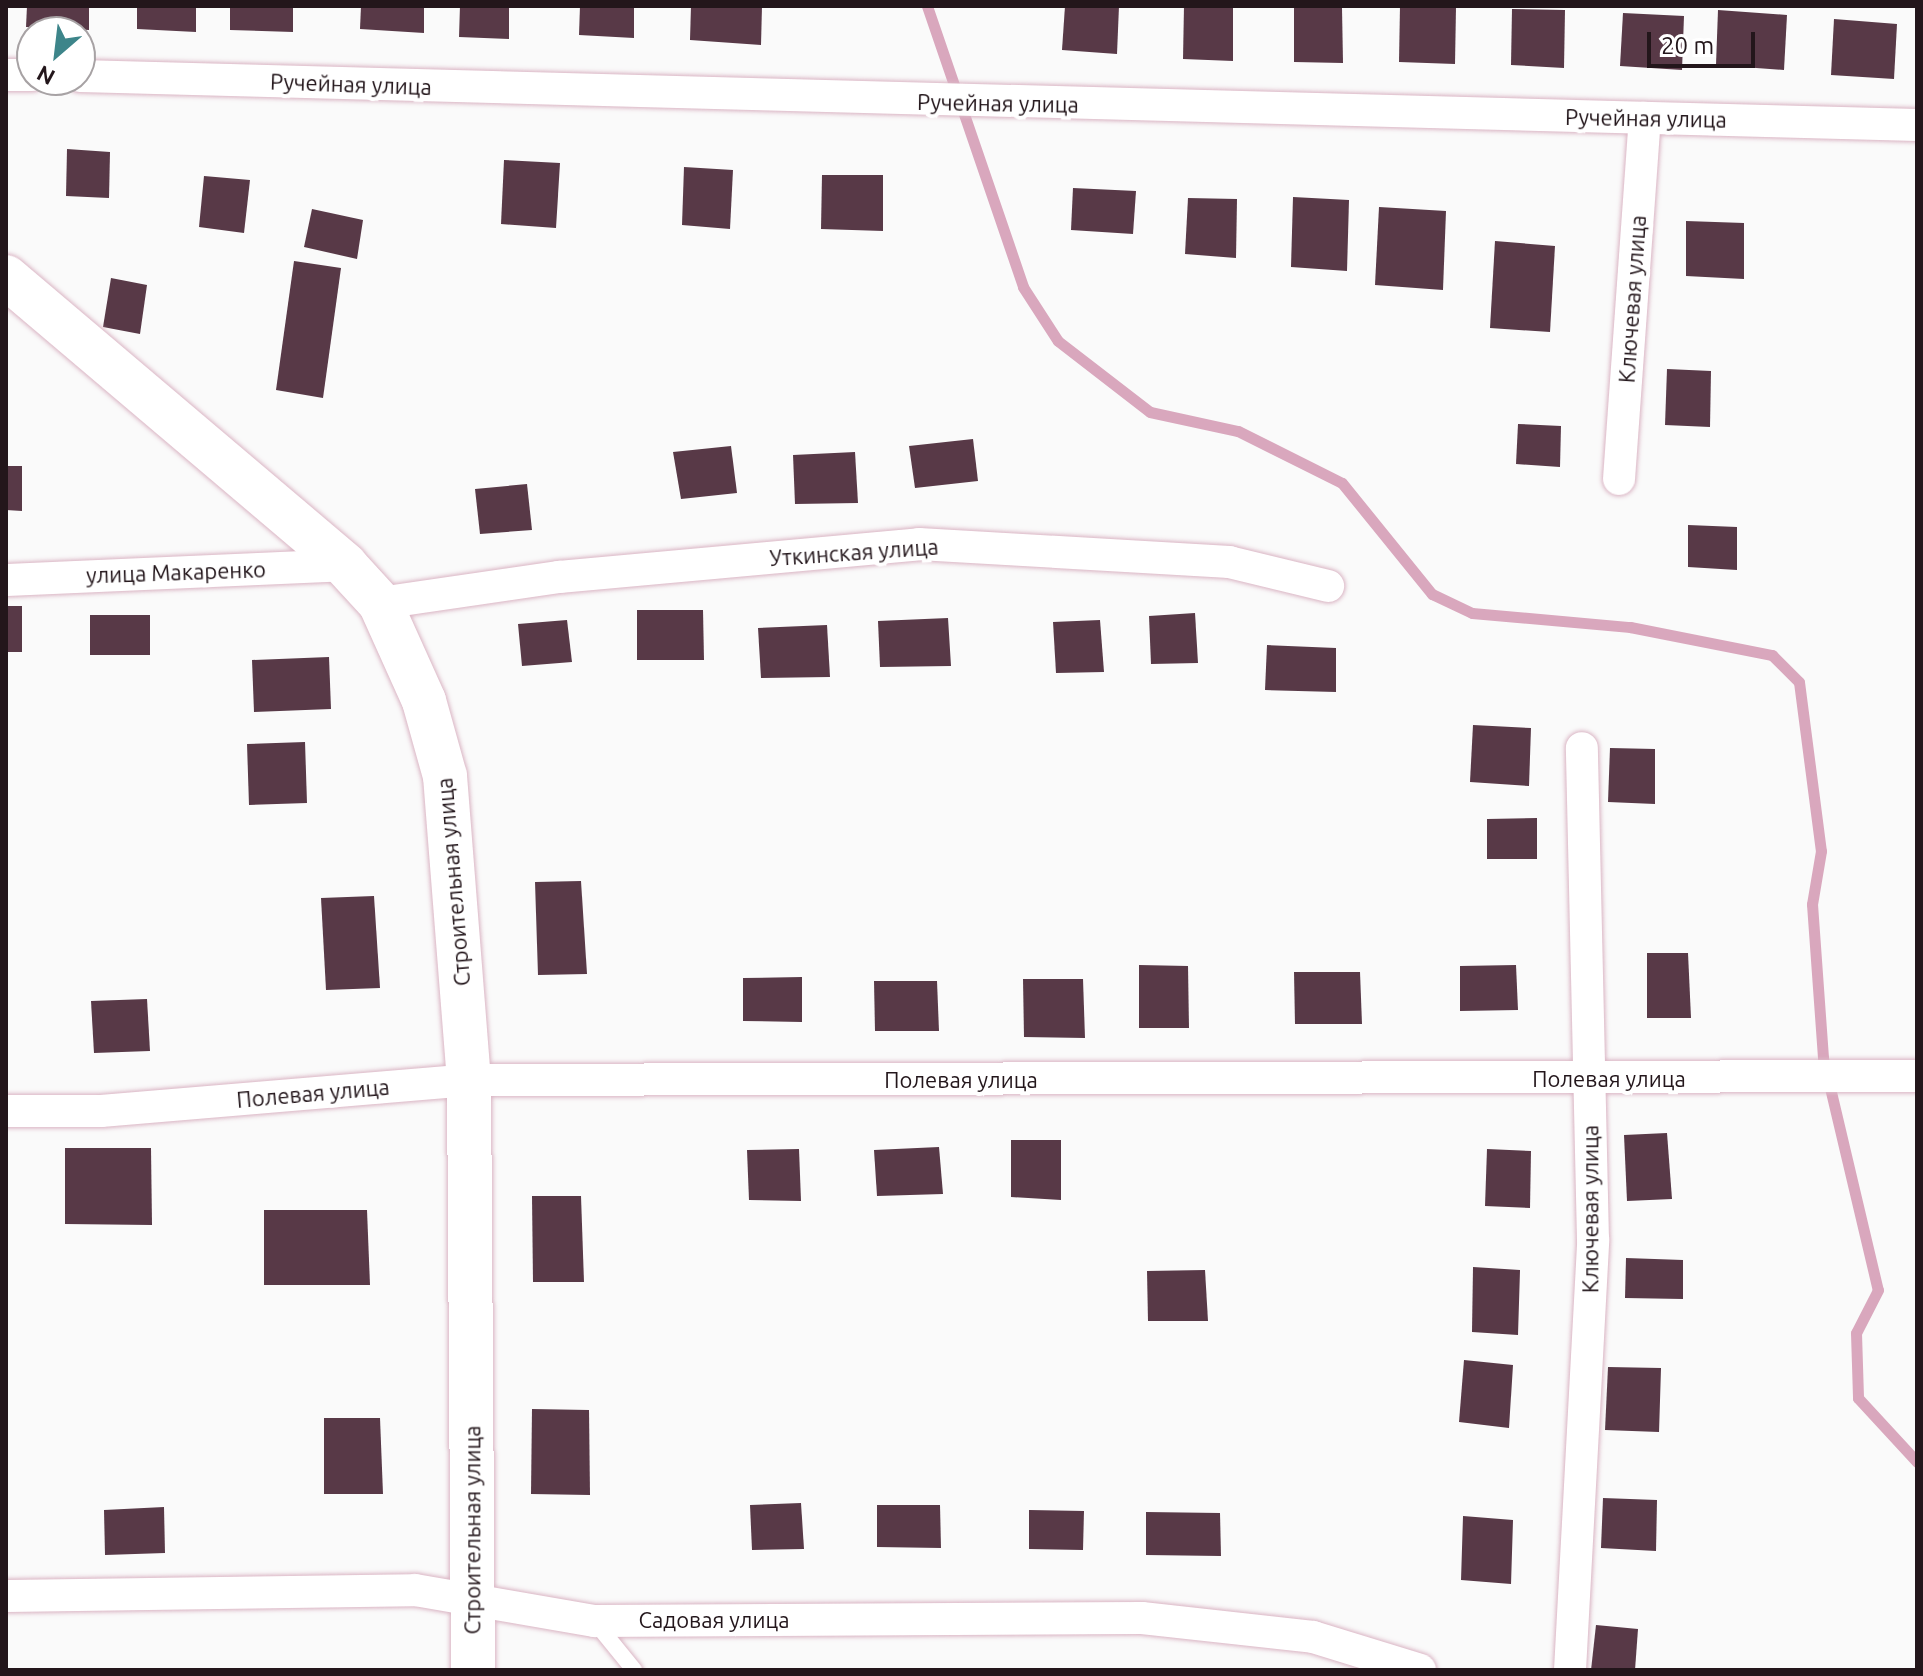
<!DOCTYPE html>
<html>
<head>
<meta charset="utf-8">
<style>
	body { margin:0 }
	#map { position:relative; width:1923px; height:1676px; overflow:hidden; background:#fafafa; font-family:Ubuntu,sans-serif }
	div>[style] { position:absolute }
	[style*='--x'] { left:calc(var(--x)*1px); top:calc(var(--y)*1px); width:calc(var(--w)*1px); rotate:calc(var(--a)*1deg) }
	.stream>* { height:11px; margin:-5.5px; padding:0 5.5px; transform-origin:5.5px; border-radius:5.5px; background:#d9a7bd }
	.building>* { inset:0; background:#583947 }
	.roads { filter:drop-shadow(0 0 2px #dab5c4) drop-shadow(0 0 2px #dab5c4) }
	.lane>* { height:16px; margin:-8px; padding:0 8px; transform-origin:8px; border-radius:8px; background:#fff }
	.street>* { height:32px; margin:-16px; padding:0 16px; transform-origin:16px; border-radius:16px; background:#fff }
	.secondary>* { height:44px; margin:-22px; padding:0 22px; transform-origin:22px; border-radius:22px; background:#fff }
	span { translate:-50% -50%; white-space:nowrap; text-align:center; line-height:1.15; -webkit-text-stroke:8px #fff; paint-order:stroke }
	.street-label { font-size:22px; color:#23161b }
	.frame { position:absolute; inset:0; border:8px solid #23161b; pointer-events:none }
	.north { position:absolute; left:16px; top:16px; width:80px; height:80px; box-sizing:border-box; background:#fff; border:2px solid #a7a2a4; border-radius:50%; rotate:208deg; font-size:22px; font-weight:700; line-height:32px; text-align:center; color:#23161b }
	.north::after { content:''; display:block; margin:auto; width:28px; height:36px; background:#3d858a; clip-path:polygon(50% 0,100% 100%,50% 72%,0 100%) }
	.scale { position:absolute; left:1647px; top:32px; width:108px; height:36px; box-sizing:border-box; border:4px solid #23161b; border-top:0; padding-left:10px; font-size:24px; line-height:28px; white-space:nowrap; color:#23161b; -webkit-text-stroke:6px #fff; paint-order:stroke }
</style>
</head>
<body>
<div id="map">
	<div class="stream">
		<i style="--x:927;--y:6;--w:297;--a:71.1"></i>
		<i style="--x:1023;--y:287;--w:64;--a:57.1"></i>
		<i style="--x:1058;--y:341;--w:116;--a:37.7"></i>
		<i style="--x:1150;--y:412;--w:90;--a:12.2"></i>
		<i style="--x:1238;--y:431;--w:116;--a:26.6"></i>
		<i style="--x:1342;--y:483;--w:143;--a:51"></i>
		<i style="--x:1432;--y:594;--w:44;--a:25.4"></i>
		<i style="--x:1472;--y:613;--w:159;--a:5.1"></i>
		<i style="--x:1630;--y:627;--w:145;--a:11.2"></i>
		<i style="--x:1772;--y:655;--w:38;--a:45"></i>
		<i style="--x:1799;--y:682;--w:170;--a:82.6"></i>
		<i style="--x:1821;--y:851;--w:54;--a:99.6"></i>
		<i style="--x:1812;--y:904;--w:154;--a:85.9"></i>
		<i style="--x:1823;--y:1058;--w:238;--a:76.7"></i>
		<i style="--x:1878;--y:1290;--w:48;--a:117.1"></i>
		<i style="--x:1856;--y:1333;--w:65;--a:88.2"></i>
		<i style="--x:1858;--y:1398;--w:87;--a:47.3"></i>
	</div>
	<div class="building">
		<i style="clip-path:polygon(27px 6px,89px 6px,89px 30px,26px 27px)"></i>
		<i style="clip-path:polygon(137px 6px,196px 6px,196px 32px,137px 29px)"></i>
		<i style="clip-path:polygon(230px 6px,293px 6px,293px 32px,230px 30px)"></i>
		<i style="clip-path:polygon(361px 6px,424px 6px,424px 33px,360px 29px)"></i>
		<i style="clip-path:polygon(460px 6px,509px 6px,509px 39px,459px 37px)"></i>
		<i style="clip-path:polygon(580px 6px,634px 6px,634px 38px,579px 35px)"></i>
		<i style="clip-path:polygon(691px 6px,762px 6px,761px 45px,690px 40px)"></i>
		<i style="clip-path:polygon(1065px 6px,1119px 6px,1117px 54px,1062px 50px)"></i>
		<i style="clip-path:polygon(1184px 6px,1233px 6px,1233px 61px,1183px 59px)"></i>
		<i style="clip-path:polygon(1400px 6px,1456px 7px,1455px 64px,1399px 62px)"></i>
		<i style="clip-path:polygon(1294px 8px,1342px 8px,1343px 63px,1294px 62px)"></i>
		<i style="clip-path:polygon(1512px 9px,1565px 10px,1564px 68px,1511px 65px)"></i>
		<i style="clip-path:polygon(1718px 10px,1787px 15px,1784px 70px,1716px 65px)"></i>
		<i style="clip-path:polygon(1623px 13px,1684px 16px,1682px 70px,1620px 66px)"></i>
		<i style="clip-path:polygon(1834px 19px,1897px 24px,1894px 79px,1831px 75px)"></i>
		<i style="clip-path:polygon(67px 149px,110px 152px,109px 198px,66px 196px)"></i>
		<i style="clip-path:polygon(504px 160px,560px 163px,556px 228px,501px 224px)"></i>
		<i style="clip-path:polygon(684px 167px,733px 170px,730px 229px,682px 225px)"></i>
		<i style="clip-path:polygon(822px 175px,883px 175px,883px 231px,821px 229px)"></i>
		<i style="clip-path:polygon(204px 176px,250px 180px,244px 233px,199px 227px)"></i>
		<i style="clip-path:polygon(1073px 188px,1136px 191px,1133px 234px,1071px 230px)"></i>
		<i style="clip-path:polygon(1293px 197px,1349px 200px,1347px 271px,1291px 267px)"></i>
		<i style="clip-path:polygon(1188px 198px,1237px 199px,1236px 258px,1185px 254px)"></i>
		<i style="clip-path:polygon(1379px 207px,1446px 211px,1443px 290px,1375px 285px)"></i>
		<i style="clip-path:polygon(312px 209px,363px 220px,357px 259px,304px 247px)"></i>
		<i style="clip-path:polygon(1686px 221px,1744px 223px,1744px 279px,1686px 276px)"></i>
		<i style="clip-path:polygon(1495px 241px,1555px 246px,1550px 332px,1490px 328px)"></i>
		<i style="clip-path:polygon(294px 261px,341px 268px,323px 398px,276px 390px)"></i>
		<i style="clip-path:polygon(111px 278px,147px 285px,140px 334px,103px 327px)"></i>
		<i style="clip-path:polygon(1667px 369px,1711px 371px,1710px 427px,1665px 425px)"></i>
		<i style="clip-path:polygon(1518px 424px,1561px 426px,1560px 467px,1516px 464px)"></i>
		<i style="clip-path:polygon(973px 439px,978px 481px,915px 488px,909px 446px)"></i>
		<i style="clip-path:polygon(731px 446px,737px 493px,681px 499px,673px 452px)"></i>
		<i style="clip-path:polygon(855px 452px,858px 503px,795px 504px,793px 455px)"></i>
		<i style="clip-path:polygon(6px 466px,22px 466px,22px 511px,6px 510px)"></i>
		<i style="clip-path:polygon(527px 484px,532px 530px,480px 534px,475px 489px)"></i>
		<i style="clip-path:polygon(1688px 525px,1737px 527px,1737px 570px,1688px 567px)"></i>
		<i style="clip-path:polygon(6px 606px,22px 606px,22px 652px,6px 652px)"></i>
		<i style="clip-path:polygon(637px 610px,703px 610px,704px 660px,637px 660px)"></i>
		<i style="clip-path:polygon(1195px 613px,1198px 663px,1151px 664px,1149px 616px)"></i>
		<i style="clip-path:polygon(90px 615px,150px 615px,150px 655px,90px 655px)"></i>
		<i style="clip-path:polygon(948px 618px,951px 666px,880px 667px,878px 621px)"></i>
		<i style="clip-path:polygon(567px 620px,572px 662px,522px 666px,518px 624px)"></i>
		<i style="clip-path:polygon(1100px 620px,1104px 672px,1056px 673px,1053px 622px)"></i>
		<i style="clip-path:polygon(827px 625px,830px 677px,761px 678px,758px 628px)"></i>
		<i style="clip-path:polygon(1267px 645px,1336px 648px,1336px 692px,1265px 690px)"></i>
		<i style="clip-path:polygon(329px 657px,331px 709px,254px 712px,252px 660px)"></i>
		<i style="clip-path:polygon(1473px 725px,1531px 728px,1529px 786px,1470px 782px)"></i>
		<i style="clip-path:polygon(305px 742px,307px 803px,249px 805px,247px 744px)"></i>
		<i style="clip-path:polygon(1610px 748px,1655px 749px,1655px 804px,1608px 802px)"></i>
		<i style="clip-path:polygon(1537px 818px,1537px 859px,1487px 859px,1487px 819px)"></i>
		<i style="clip-path:polygon(581px 881px,587px 974px,538px 975px,535px 882px)"></i>
		<i style="clip-path:polygon(374px 896px,380px 988px,326px 990px,321px 898px)"></i>
		<i style="clip-path:polygon(1647px 953px,1688px 953px,1691px 1018px,1647px 1018px)"></i>
		<i style="clip-path:polygon(1139px 965px,1188px 966px,1189px 1028px,1139px 1028px)"></i>
		<i style="clip-path:polygon(1516px 965px,1518px 1010px,1460px 1011px,1460px 966px)"></i>
		<i style="clip-path:polygon(1294px 972px,1360px 972px,1362px 1024px,1295px 1024px)"></i>
		<i style="clip-path:polygon(802px 977px,802px 1022px,743px 1021px,743px 978px)"></i>
		<i style="clip-path:polygon(1023px 979px,1083px 979px,1085px 1038px,1024px 1037px)"></i>
		<i style="clip-path:polygon(874px 981px,937px 981px,939px 1031px,875px 1031px)"></i>
		<i style="clip-path:polygon(147px 999px,150px 1051px,94px 1053px,91px 1001px)"></i>
		<i style="clip-path:polygon(1667px 1133px,1672px 1199px,1627px 1201px,1624px 1135px)"></i>
		<i style="clip-path:polygon(1011px 1140px,1061px 1140px,1061px 1200px,1011px 1197px)"></i>
		<i style="clip-path:polygon(939px 1147px,943px 1194px,877px 1196px,874px 1150px)"></i>
		<i style="clip-path:polygon(65px 1148px,151px 1148px,152px 1225px,65px 1224px)"></i>
		<i style="clip-path:polygon(799px 1149px,801px 1201px,749px 1200px,747px 1150px)"></i>
		<i style="clip-path:polygon(1487px 1149px,1531px 1151px,1530px 1208px,1485px 1206px)"></i>
		<i style="clip-path:polygon(532px 1196px,581px 1196px,584px 1282px,533px 1282px)"></i>
		<i style="clip-path:polygon(264px 1210px,367px 1210px,370px 1285px,264px 1285px)"></i>
		<i style="clip-path:polygon(1626px 1258px,1683px 1260px,1683px 1299px,1625px 1298px)"></i>
		<i style="clip-path:polygon(1473px 1267px,1520px 1270px,1518px 1335px,1472px 1332px)"></i>
		<i style="clip-path:polygon(1205px 1270px,1208px 1321px,1148px 1321px,1147px 1271px)"></i>
		<i style="clip-path:polygon(1464px 1360px,1513px 1365px,1509px 1428px,1459px 1422px)"></i>
		<i style="clip-path:polygon(1608px 1367px,1661px 1368px,1659px 1432px,1605px 1430px)"></i>
		<i style="clip-path:polygon(532px 1409px,589px 1410px,590px 1495px,531px 1494px)"></i>
		<i style="clip-path:polygon(324px 1418px,380px 1418px,383px 1494px,324px 1494px)"></i>
		<i style="clip-path:polygon(1603px 1498px,1657px 1500px,1656px 1551px,1601px 1548px)"></i>
		<i style="clip-path:polygon(801px 1503px,804px 1549px,752px 1550px,750px 1505px)"></i>
		<i style="clip-path:polygon(877px 1505px,940px 1505px,941px 1548px,877px 1547px)"></i>
		<i style="clip-path:polygon(164px 1507px,165px 1553px,105px 1555px,104px 1510px)"></i>
		<i style="clip-path:polygon(1029px 1510px,1084px 1511px,1083px 1550px,1029px 1549px)"></i>
		<i style="clip-path:polygon(1146px 1512px,1220px 1513px,1221px 1556px,1146px 1555px)"></i>
		<i style="clip-path:polygon(1463px 1516px,1513px 1520px,1511px 1584px,1461px 1580px)"></i>
		<i style="clip-path:polygon(1596px 1625px,1638px 1629px,1635px 1670px,1591px 1670px)"></i>
	</div>
	<div class="roads">
		<div class="lane">
			<i style="--x:595;--y:1622;--w:62;--a:50.9"></i>
		</div>
		<div class="street">
			<i style="--x:6;--y:75;--w:26;--a:0"></i>
			<i style="--x:80;--y:76;--w:1838;--a:1.53"></i>
			<i style="--x:1619;--y:479;--w:362;--a:-85.9"></i>
			<i style="--x:6;--y:580;--w:339;--a:-2.5"></i>
			<i style="--x:380;--y:603;--w:181;--a:-8.3"></i>
			<i style="--x:559;--y:577;--w:362;--a:-5.2"></i>
			<i style="--x:919;--y:544;--w:311;--a:3.3"></i>
			<i style="--x:1229;--y:562;--w:102;--a:13.6"></i>
			<i style="--x:6;--y:1111;--w:95;--a:0"></i>
			<i style="--x:101;--y:1111;--w:369;--a:-4.8"></i>
			<i style="--x:469;--y:1080;--w:1448;--a:-0.16"></i>
			<i style="--x:6;--y:1596;--w:409;--a:-0.8"></i>
			<i style="--x:415;--y:1590;--w:182;--a:9.8"></i>
			<i style="--x:594;--y:1621;--w:548;--a:-0.31"></i>
			<i style="--x:1142;--y:1618;--w:172;--a:6.3"></i>
			<i style="--x:1313;--y:1637;--w:112;--a:17.1"></i>
			<i style="--x:1570;--y:1670;--w:431;--a:-86.9"></i>
			<i style="--x:1593;--y:1240;--w:492;--a:-91.3"></i>
		</div>
		<div class="secondary">
			<i style="--x:6;--y:277;--w:445;--a:40.3"></i>
			<i style="--x:345;--y:565;--w:52;--a:47.4"></i>
			<i style="--x:380;--y:603;--w:107;--a:65.8"></i>
			<i style="--x:424;--y:701;--w:78;--a:74.4"></i>
			<i style="--x:445;--y:776;--w:305;--a:85.5"></i>
			<i style="--x:469;--y:1080;--w:590;--a:89.61"></i>
		</div>
	</div>
	<div class="street-label">
		<span style="left:351px;top:84px;rotate:2deg">Ручейная улица</span>
		<span style="left:998px;top:103px;rotate:1deg">Ручейная улица</span>
		<span style="left:1646px;top:118px;rotate:1deg">Ручейная улица</span>
		<span style="left:1632px;top:299px;rotate:-86deg">Ключевая улица</span>
		<span style="left:854px;top:552px;rotate:-4deg">Уткинская улица</span>
		<span style="left:176px;top:572px;rotate:-2deg">улица Макаренко</span>
		<span style="left:453px;top:882px;rotate:-95deg">Строительная улица</span>
		<span style="left:1609px;top:1079px">Полевая улица</span>
		<span style="left:961px;top:1080px">Полевая улица</span>
		<span style="left:313px;top:1093px;rotate:-5deg">Полевая улица</span>
		<span style="left:1590px;top:1209px;rotate:-90deg">Ключевая улица</span>
		<span style="left:472px;top:1530px;rotate:-90deg">Строительная улица</span>
		<span style="left:714px;top:1620px">Садовая улица</span>
	</div>
	<div class="frame"></div>
	<div class="north">N</div>
	<div class="scale">20 m</div>
</div>
</body>
</html>
